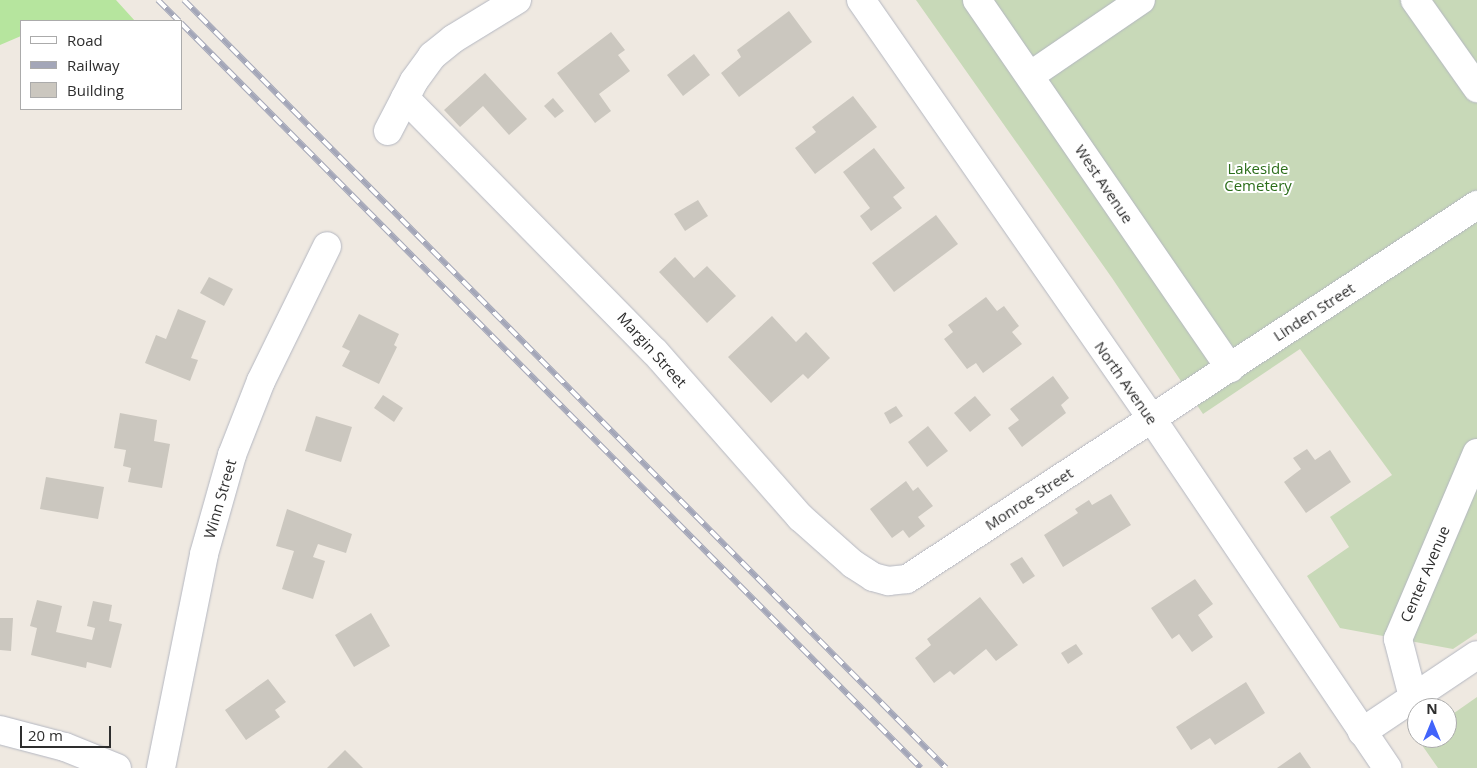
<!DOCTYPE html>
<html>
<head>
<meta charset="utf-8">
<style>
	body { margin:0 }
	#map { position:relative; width:1477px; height:768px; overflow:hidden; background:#efe9e1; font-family:"Open Sans",sans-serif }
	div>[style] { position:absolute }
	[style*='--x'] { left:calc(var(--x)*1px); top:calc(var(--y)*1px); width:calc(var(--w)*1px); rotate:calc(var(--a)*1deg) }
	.green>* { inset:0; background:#b6e59e }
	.cemetery>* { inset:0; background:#c8d9b8 }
	.building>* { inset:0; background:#cbc7bf }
	.roads { filter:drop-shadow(0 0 1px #b4b7c1) drop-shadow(0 0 1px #b4b7c1) }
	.minor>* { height:28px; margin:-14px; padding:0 14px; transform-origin:14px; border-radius:14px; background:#fff }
	.rail>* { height:5.5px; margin-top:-2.75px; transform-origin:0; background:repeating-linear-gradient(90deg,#fff 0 11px,#a3a6b8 0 22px); box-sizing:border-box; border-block:1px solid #a3a6b8 }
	span { translate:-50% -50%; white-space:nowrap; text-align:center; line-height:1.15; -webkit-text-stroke:4px #fff; paint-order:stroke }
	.park-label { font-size:15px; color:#2c6e1b }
	.street-label { font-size:15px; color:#2e2e2e }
	.legend { position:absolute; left:20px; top:20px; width:162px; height:90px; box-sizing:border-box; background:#fff; border:1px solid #ababab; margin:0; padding:6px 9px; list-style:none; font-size:15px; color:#2e2e2e }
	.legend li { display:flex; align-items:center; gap:10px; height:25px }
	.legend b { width:25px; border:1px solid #ababab }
	.north { position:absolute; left:1407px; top:698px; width:50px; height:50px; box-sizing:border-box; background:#fff; border:1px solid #ababab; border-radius:50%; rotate:0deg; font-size:14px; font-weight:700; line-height:20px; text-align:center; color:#2e2e2e }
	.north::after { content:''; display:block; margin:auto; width:18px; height:22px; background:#4264fb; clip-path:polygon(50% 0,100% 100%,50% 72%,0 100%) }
	.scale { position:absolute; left:20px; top:726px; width:91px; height:22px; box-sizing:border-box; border:2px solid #2e2e2e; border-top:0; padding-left:6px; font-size:15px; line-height:18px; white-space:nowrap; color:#2e2e2e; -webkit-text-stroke:4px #fff; paint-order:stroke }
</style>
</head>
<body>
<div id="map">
	<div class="green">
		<i style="clip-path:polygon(0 0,116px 0,135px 21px,21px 21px,21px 36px,0 45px)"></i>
	</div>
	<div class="cemetery">
		<i style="clip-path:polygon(916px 0,1477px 0,1477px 633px,1453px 649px,1340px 628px,1307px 576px,1349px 547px,1330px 517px,1392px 475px,1300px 349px,1203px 414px,1112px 278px)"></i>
		<i style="clip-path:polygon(1477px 697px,1477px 768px,1438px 768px,1417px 738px,1447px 738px,1447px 718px)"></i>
	</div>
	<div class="building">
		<i style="clip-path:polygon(789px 11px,812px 42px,739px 97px,721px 73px,741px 57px,737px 50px)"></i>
		<i style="clip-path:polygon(611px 32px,625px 50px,618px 55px,630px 71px,599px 94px,611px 111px,595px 123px,557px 73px)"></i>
		<i style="clip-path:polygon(694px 54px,710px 75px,683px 96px,667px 75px)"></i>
		<i style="clip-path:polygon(485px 73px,527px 119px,509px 135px,483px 106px,460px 127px,444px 110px)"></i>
		<i style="clip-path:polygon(853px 96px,877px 127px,815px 174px,795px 148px,816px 132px,812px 127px)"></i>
		<i style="clip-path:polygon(553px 98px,564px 111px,555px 118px,544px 106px)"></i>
		<i style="clip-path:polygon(874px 148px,905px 188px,893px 197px,902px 208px,871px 231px,860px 216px,870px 208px,843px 172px)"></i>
		<i style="clip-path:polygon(698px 200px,708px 216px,685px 231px,674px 214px)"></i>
		<i style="clip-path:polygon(936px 215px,958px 244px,894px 292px,872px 263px)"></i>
		<i style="clip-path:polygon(675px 257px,694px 278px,707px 266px,736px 296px,707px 323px,659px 272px)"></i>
		<i style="clip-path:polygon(209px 277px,233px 289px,224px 306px,200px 293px)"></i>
		<i style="clip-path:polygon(986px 297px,997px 311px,1004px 306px,1019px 326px,1012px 332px,1022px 344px,983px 373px,976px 363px,967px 369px,944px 339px,953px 332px,948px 325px)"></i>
		<i style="clip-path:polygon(178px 309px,206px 321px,191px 358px,198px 360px,190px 381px,145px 363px,156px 335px,166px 339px)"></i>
		<i style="clip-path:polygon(359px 314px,399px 334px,394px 345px,397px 347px,379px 384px,342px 366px,350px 351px,342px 347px)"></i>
		<i style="clip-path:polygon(772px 316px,796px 342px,806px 332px,830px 358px,808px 379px,803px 374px,771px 403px,728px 357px)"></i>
		<i style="clip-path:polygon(1053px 376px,1069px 398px,1061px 405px,1066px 413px,1022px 447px,1008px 428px,1019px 420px,1010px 409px)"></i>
		<i style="clip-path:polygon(383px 395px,403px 408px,394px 422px,374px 408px)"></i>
		<i style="clip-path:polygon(975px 396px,991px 415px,970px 432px,954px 413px)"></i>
		<i style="clip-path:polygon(896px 406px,903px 416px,890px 424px,884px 413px)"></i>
		<i style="clip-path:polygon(120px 413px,157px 420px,154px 441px,170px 444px,162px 488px,128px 482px,131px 468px,123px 466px,126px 450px,114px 448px)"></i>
		<i style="clip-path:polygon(316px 416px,352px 427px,341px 462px,305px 451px)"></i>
		<i style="clip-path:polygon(928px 426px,948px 451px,927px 467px,908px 442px)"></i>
		<i style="clip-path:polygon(1307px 449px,1315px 460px,1330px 450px,1351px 482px,1306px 513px,1284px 482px,1301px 469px,1293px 458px)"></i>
		<i style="clip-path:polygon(46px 477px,104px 487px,98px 519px,40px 509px)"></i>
		<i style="clip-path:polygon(906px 481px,913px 491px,918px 487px,933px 506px,918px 517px,925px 526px,909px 538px,903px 530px,892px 538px,870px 509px)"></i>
		<i style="clip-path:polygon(1111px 494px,1131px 525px,1063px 567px,1044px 535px,1078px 513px,1075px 509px,1089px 500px,1092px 505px)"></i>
		<i style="clip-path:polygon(287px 509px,352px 534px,346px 553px,318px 544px,313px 557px,325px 561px,313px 599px,282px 589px,294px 551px,276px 546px)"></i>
		<i style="clip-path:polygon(1022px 557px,1035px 576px,1023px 584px,1010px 564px)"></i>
		<i style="clip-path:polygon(1195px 579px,1213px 604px,1198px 615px,1213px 637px,1192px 652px,1179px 634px,1172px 639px,1151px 608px)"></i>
		<i style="clip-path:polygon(980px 597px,1018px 645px,996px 661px,986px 649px,954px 675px,950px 671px,934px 683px,915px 658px,931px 645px,927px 639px)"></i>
		<i style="clip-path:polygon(37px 600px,62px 606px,56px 632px,92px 640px,95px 628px,87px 626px,93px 601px,112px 605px,109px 621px,122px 624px,111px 668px,87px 662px,86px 668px,31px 655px,37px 628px,30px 626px)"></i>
		<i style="clip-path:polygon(371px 613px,390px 646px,354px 667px,335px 635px)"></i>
		<i style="clip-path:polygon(0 618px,13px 618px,11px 651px,0 650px)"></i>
		<i style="clip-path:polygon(1076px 644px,1083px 654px,1068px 664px,1061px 653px)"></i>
		<i style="clip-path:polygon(268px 679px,286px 702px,275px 710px,280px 717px,246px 740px,225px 710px)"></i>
		<i style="clip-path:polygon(1246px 682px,1265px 713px,1215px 745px,1210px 738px,1191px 750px,1176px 727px)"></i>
		<i style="clip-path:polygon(345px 750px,363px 768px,327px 768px)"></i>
		<i style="clip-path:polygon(1300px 752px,1311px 768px,1277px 768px)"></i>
	</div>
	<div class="roads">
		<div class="minor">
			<i style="--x:861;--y:0;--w:510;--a:55.22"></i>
			<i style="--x:1152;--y:419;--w:421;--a:56"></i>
			<i style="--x:977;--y:0;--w:447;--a:55.5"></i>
			<i style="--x:1415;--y:0;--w:108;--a:54.8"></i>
			<i style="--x:1031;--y:75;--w:133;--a:-34.3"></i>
			<i style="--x:405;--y:98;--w:356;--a:45.5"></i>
			<i style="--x:655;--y:352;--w:220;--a:48.7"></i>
			<i style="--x:800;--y:517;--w:71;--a:41.6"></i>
			<i style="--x:853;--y:564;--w:24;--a:33"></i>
			<i style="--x:873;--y:577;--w:16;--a:15"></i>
			<i style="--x:888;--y:581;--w:19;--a:-6"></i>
			<i style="--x:907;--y:579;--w:682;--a:-33.27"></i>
			<i style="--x:388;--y:131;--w:56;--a:-62.5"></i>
			<i style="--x:414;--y:81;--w:31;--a:-54"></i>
			<i style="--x:432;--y:56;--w:27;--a:-39"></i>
			<i style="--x:453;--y:39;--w:75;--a:-31.4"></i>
			<i style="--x:1413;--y:697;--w:60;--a:-104.5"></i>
			<i style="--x:1398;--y:639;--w:202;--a:-67"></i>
			<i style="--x:0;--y:730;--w:67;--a:14.7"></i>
			<i style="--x:65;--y:747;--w:56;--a:22"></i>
			<i style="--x:1362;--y:732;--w:138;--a:-33.8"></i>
			<i style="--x:161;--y:768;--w:218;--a:-78.6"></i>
			<i style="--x:204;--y:554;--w:103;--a:-74.2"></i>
			<i style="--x:232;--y:455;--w:79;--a:-68.6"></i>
			<i style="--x:261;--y:381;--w:150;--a:-63.9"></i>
		</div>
	</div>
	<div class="rail">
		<i style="--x:158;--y:0;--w:30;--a:45"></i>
		<i style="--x:184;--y:0;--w:1082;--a:45.22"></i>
		<i style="--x:181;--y:23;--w:1050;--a:45.19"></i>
	</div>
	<div class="park-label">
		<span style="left:1258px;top:177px">Lakeside<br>Cemetery</span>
	</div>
	<div class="street-label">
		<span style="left:1104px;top:184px;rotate:56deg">West Avenue</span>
		<span style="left:1314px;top:312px;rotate:-33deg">Linden Street</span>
		<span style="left:652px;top:350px;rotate:48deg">Margin Street</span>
		<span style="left:1126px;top:383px;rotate:55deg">North Avenue</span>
		<span style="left:220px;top:499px;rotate:-74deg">Winn Street</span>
		<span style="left:1029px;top:499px;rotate:-33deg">Monroe Street</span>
		<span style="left:1425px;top:574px;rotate:-67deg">Center Avenue</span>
	</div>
	<ul class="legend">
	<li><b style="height:6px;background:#fff"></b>Road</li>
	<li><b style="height:6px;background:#a3a6b8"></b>Railway</li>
	<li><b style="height:14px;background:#cbc7bf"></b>Building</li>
	</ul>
	<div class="north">N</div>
	<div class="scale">20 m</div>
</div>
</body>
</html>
